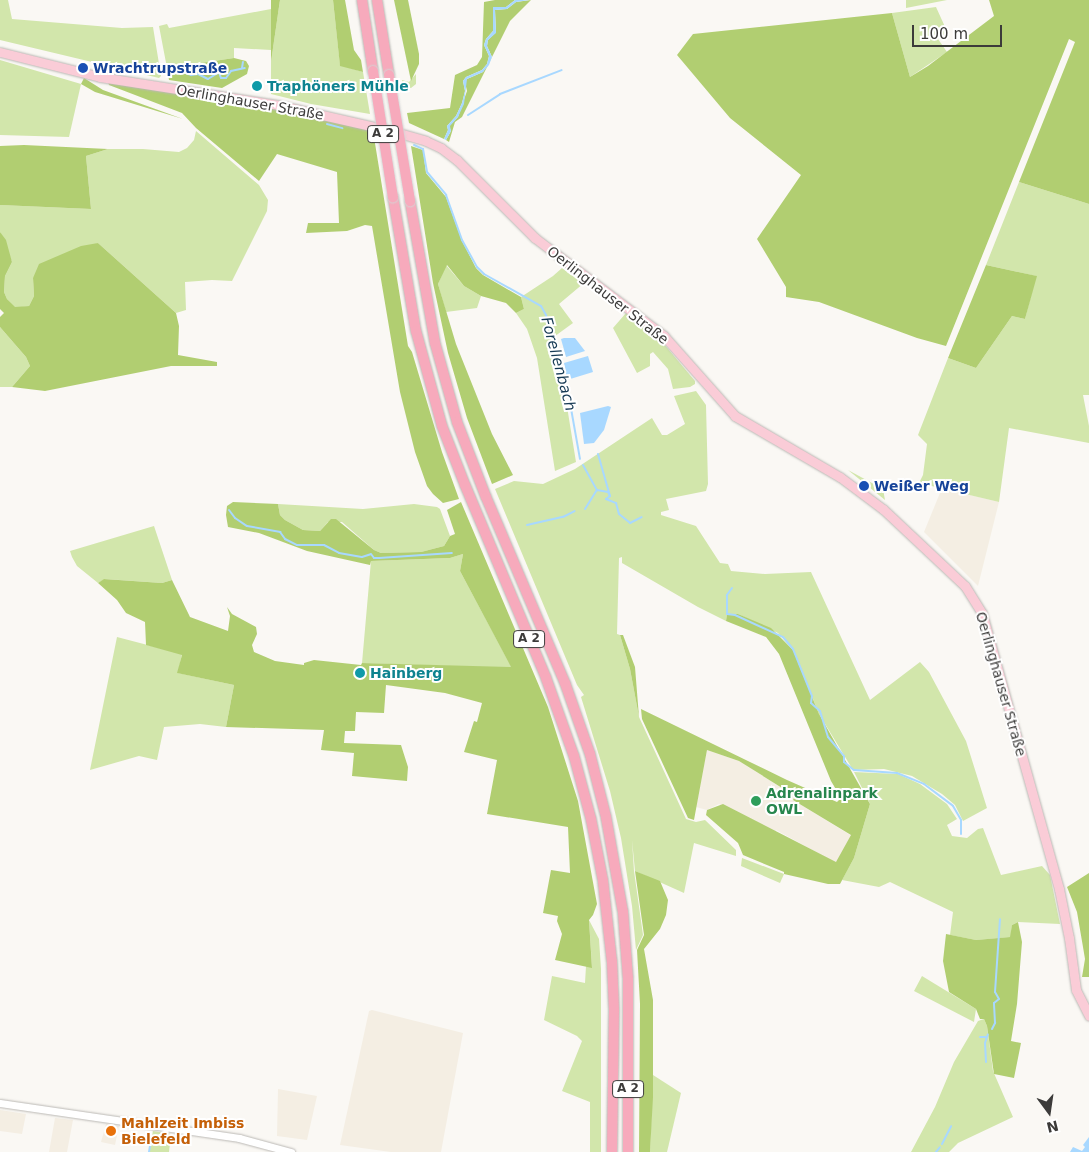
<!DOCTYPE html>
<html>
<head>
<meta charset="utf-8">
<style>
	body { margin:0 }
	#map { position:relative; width:1089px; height:1152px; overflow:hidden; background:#faf8f4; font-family:"DejaVu Sans",sans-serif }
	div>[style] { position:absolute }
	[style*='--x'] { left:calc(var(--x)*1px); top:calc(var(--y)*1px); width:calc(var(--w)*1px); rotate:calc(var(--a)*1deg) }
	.built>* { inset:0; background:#f4eee3 }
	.green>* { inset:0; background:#d2e6ab }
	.forest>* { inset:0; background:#b1ce71 }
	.water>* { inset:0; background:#a8d8ff }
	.stream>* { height:2px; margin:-1px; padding:0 1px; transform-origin:1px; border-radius:1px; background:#a8d8ff }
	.roads { filter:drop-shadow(0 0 1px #bbb9b5) drop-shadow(0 0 1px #bbb9b5) }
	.minor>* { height:7px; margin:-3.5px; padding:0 3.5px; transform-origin:3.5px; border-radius:3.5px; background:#fff }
	.major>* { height:9px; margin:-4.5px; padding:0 4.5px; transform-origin:4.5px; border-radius:4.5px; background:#faccd7 }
	.highway>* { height:10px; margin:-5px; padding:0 5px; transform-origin:5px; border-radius:5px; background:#f7aabc }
	.bridges { filter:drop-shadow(0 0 1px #d4d4d4) drop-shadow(0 0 1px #d4d4d4) }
	.highway-bridge>* { height:10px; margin:-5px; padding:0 5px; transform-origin:5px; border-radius:5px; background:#f7aabc }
	.dots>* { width:14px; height:14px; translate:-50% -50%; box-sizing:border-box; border:2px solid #fff; border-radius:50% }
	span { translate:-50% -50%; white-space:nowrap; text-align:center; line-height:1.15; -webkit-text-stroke:4px #fff; paint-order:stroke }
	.shield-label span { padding:1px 4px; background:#fff; border:1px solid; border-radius:4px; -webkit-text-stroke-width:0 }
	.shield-label { font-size:12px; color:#3c3b3a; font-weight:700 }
	.transit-label { font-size:14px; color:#164399; font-weight:700 }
	.left { translate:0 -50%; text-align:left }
	.culture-label { font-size:14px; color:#0d838f; font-weight:700 }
	.street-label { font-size:14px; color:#3c3b3a }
	.leisure-label { font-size:14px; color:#27864d; font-weight:700 }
	.food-label { font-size:14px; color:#c56008; font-weight:700 }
	.water-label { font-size:15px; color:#163a54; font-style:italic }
	.north { position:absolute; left:1024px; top:1087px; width:50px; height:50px; -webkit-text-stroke:4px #fff; paint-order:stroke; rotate:166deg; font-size:14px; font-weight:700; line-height:20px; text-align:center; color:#3c3b3a }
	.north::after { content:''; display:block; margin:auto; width:18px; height:22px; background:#3c3b3a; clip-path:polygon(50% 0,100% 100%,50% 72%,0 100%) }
	.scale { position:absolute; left:912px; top:25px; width:90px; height:22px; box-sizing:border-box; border:2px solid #3c3b3a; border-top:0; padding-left:6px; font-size:15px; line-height:18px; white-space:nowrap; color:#3c3b3a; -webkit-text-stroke:4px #fff; paint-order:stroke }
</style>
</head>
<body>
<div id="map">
	<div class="built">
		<i style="clip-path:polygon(942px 488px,999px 502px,978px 586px,924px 532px)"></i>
		<i style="clip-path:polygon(707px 750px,739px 761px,795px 796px,793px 800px,852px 836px,836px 863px,776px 830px,775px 832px,719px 804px,707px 810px,696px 807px)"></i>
		<i style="clip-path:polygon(372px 1010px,463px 1033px,441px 1152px,391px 1152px,340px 1145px,369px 1011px)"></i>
		<i style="clip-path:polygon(278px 1089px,317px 1096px,307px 1140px,277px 1136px)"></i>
		<i style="clip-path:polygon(0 1110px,26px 1114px,22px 1134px,0 1131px)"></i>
		<i style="clip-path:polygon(55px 1118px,73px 1120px,67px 1152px,49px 1152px)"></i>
		<i style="clip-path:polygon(106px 1124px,119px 1126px,115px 1145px,101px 1142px)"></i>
	</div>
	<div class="green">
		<i style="clip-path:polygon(0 0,8px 0,12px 19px,122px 28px,153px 27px,161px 76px,159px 78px,0 40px)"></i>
		<i style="clip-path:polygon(280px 0,333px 0,340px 65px,363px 72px,370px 114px,311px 104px,271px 94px,271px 62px)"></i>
		<i style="clip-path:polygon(906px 0,947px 0,906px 8px)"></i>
		<i style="clip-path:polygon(936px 7px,946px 29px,944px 35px,938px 39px,947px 52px,910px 77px,892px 13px)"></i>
		<i style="clip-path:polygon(271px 9px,271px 50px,234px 48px,234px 58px,167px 68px,159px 26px,167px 24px,169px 28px)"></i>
		<i style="clip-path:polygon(0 60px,81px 84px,69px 137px,0 135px)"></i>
		<i style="clip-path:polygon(416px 74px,416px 84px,411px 88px,403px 87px,402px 80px,409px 82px)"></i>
		<i style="clip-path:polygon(196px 131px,259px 185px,268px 200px,267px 211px,232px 281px,212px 280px,185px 282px,186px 310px,176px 313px,98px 243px,33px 278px,34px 296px,29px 306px,15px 308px,7px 299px,4px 292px,5px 276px,12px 262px,0 232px,0 205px,91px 209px,86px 156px,108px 149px,143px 149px,179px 152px,187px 148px,194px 140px)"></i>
		<i style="clip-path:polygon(1019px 182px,1089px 204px,1089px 395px,1083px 395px,1089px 426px,1089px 443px,1009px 428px,999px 502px,919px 483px,923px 475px,927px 444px,918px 435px,948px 358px,976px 368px,1012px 316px,1025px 319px,1036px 276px,986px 265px)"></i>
		<i style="clip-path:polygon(446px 265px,464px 286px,481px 296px,477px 308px,446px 312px,438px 284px)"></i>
		<i style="clip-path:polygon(562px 268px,584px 283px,559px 304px,573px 323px,551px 339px,564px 388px,576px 462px,555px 471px,537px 358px,527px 329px,516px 313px,524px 309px,521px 297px,553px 276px)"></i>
		<i style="clip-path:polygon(626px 313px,664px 344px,695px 381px,695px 384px,690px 387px,673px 389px,668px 369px,653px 352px,650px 354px,650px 366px,637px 373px,613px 328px)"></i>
		<i style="clip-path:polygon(0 327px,26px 357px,30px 366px,12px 387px,0 387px)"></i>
		<i style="clip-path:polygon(696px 391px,706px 405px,708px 484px,706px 491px,666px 499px,669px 510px,661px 512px,661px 515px,696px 526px,720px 563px,728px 564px,731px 571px,765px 574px,811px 572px,870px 700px,920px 662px,929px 672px,966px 741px,987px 808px,963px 821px,955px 805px,942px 794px,912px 776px,884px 769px,853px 770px,819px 714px,794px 651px,778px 633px,738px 614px,727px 614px,726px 621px,698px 607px,622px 563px,622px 557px,619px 558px,617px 634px,620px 635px,630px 669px,639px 717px,686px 819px,696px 822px,705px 820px,736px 850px,736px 856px,694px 843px,684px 893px,635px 871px,632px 840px,634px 871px,643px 935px,636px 950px,632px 906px,621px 838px,610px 791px,581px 697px,584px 695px,577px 685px,495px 489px,514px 481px,543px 484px,575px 469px,652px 418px,662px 435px,667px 435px,685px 424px,674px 396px)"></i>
		<i style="clip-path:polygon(848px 470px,883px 489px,885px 500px)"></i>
		<i style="clip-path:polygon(278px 504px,363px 509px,414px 504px,437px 507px,440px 509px,450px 536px,444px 546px,421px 552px,381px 553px,374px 550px,342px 522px,328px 522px,320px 531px,303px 530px,285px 520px,280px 515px)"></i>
		<i style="clip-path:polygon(154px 526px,172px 580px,162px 583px,105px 579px,98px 583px,77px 566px,72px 557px,70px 551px)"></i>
		<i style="clip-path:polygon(463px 554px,460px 571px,512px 668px,362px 663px,371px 561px,450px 558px)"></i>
		<i style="clip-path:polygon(117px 637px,182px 654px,178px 673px,234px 685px,226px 727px,200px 724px,164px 727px,157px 760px,139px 756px,90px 770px)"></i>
		<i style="clip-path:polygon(854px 772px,898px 774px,920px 784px,947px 804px,957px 819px,947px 825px,952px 836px,967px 838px,978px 829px,983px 828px,1001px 875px,1042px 866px,1050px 875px,1060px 924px,1018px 922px,1012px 925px,1011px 937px,976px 940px,950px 935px,953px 912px,890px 882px,879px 887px,842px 880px,854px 858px,870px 804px)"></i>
		<i style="clip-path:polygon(742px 858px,784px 874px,780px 883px,741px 866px)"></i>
		<i style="clip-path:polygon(589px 920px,599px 939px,601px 969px,601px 1152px,590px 1152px,590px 1102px,562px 1091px,582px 1041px,577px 1036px,544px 1020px,552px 976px,585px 983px,586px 966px,592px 967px)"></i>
		<i style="clip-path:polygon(922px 976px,976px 1009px,974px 1022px,914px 991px)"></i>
		<i style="clip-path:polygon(984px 1019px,987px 1026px,993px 1071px,1013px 1117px,958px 1143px,949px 1152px,911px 1152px,935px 1107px,954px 1062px,978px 1021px)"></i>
		<i style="clip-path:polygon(653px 1075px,681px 1093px,667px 1152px,650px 1152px)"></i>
		<i style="clip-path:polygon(153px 1131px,171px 1134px,169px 1152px,149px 1152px)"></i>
	</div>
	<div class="forest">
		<i style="clip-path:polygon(271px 0,280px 0,271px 62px)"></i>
		<i style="clip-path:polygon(333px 0,345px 0,354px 50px,361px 60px,363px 72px,340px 66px)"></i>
		<i style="clip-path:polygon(394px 0,408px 0,419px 54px,419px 64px,411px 81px)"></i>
		<i style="clip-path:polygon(495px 0,515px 0,506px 7px,493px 7px,493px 31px,486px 39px,484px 45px,489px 56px,487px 64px,482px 70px,466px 77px,463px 81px,465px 91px,462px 103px,456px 116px,447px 126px,448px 130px,444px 139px,409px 123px,407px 113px,450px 108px,455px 75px,477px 65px,482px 57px,484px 2px)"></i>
		<i style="clip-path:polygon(531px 0,510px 21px,462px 117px,455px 122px,449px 142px,446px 140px,451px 131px,449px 126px,458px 117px,467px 91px,465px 82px,467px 79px,483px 72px,492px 57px,487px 46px,488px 40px,496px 32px,495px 10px,507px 9px,516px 2px)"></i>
		<i style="clip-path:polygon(989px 0,1089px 0,1089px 204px,1019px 182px,1075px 42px,1069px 39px,946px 346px,917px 338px,819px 302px,786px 297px,786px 287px,757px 239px,801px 175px,730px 118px,677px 55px,693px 34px,892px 13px,910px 77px,928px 66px,994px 16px)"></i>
		<i style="clip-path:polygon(234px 58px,246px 61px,249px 66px,247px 74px,222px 88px,169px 80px,167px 68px)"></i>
		<i style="clip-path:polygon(84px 78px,103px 90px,183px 119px,95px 92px,81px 84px)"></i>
		<i style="clip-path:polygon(108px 82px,259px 105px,373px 131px,408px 346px,412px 352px,442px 452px,459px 499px,443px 503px,433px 494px,427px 486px,415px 452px,400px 392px,372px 226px,365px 225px,347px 231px,306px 233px,308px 223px,339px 223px,337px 172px,277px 154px,259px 181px,196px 128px,182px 113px,109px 85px)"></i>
		<i style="clip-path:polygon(24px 145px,108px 149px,86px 156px,91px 209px,0 205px,0 146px)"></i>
		<i style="clip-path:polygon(411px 146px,423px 150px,426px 173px,446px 197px,462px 241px,476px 268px,483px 275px,521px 297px,524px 309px,516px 313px,506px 303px,481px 296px,464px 286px,447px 265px,438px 284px,456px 344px,492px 434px,513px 475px,492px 484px,467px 418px,448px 353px,433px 283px)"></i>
		<i style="clip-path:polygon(0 232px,6px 240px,12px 262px,5px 276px,4px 292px,7px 299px,15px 307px,29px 306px,34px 296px,33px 278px,39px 264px,81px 246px,98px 243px,176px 313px,179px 326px,178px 355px,217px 362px,217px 366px,171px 366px,45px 391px,12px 387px,30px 366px,26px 357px,0 327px,0 317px,4px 313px,0 309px)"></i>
		<i style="clip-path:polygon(986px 265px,1037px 276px,1025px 319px,1012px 316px,976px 368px,948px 358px)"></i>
		<i style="clip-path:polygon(233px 502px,278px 504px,280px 515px,285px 520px,303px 530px,320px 531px,331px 519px,336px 519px,374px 550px,381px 553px,421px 552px,444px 546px,450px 536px,455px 534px,447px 510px,461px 502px,548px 707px,578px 801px,597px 904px,593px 915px,589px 920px,592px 968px,555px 960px,562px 934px,557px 921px,558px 916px,543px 913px,551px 870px,570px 873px,568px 827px,487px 814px,497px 760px,464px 752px,474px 721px,477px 722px,482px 703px,445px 693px,386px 685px,384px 713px,356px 712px,355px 731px,345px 731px,344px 743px,401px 745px,408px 767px,407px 781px,352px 776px,354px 753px,321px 750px,324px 730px,226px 727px,234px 685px,177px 673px,182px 655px,146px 645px,145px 622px,126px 613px,117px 600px,98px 583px,104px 579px,162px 583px,172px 580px,190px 617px,228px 631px,230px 616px,227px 607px,232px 614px,256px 627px,257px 634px,252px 645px,254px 652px,275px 661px,304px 665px,304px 663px,314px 660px,361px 665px,362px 663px,511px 667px,460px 571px,463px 554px,450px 558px,371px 561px,370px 565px,307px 551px,259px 533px,228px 527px,226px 515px,227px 506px)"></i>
		<i style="clip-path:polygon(727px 614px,738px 614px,771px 628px,793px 650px,819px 714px,870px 804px,854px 858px,840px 884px,828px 884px,784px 874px,784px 872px,743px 855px,738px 843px,706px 815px,707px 810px,723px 804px,836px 862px,851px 835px,793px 800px,795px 796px,739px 761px,707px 750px,694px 820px,688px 818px,642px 719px,641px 709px,787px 780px,837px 802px,841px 798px,831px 781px,779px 654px,766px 637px,726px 621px)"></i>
		<i style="clip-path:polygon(620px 635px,623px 635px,635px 667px,639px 717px,630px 669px)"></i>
		<i style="clip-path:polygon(635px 871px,660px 881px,668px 900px,666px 915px,660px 929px,644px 949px,653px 1000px,653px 1097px,650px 1152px,639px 1152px,640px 1004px,637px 950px,644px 935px)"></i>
		<i style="clip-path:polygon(1089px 873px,1089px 977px,1082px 977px,1085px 959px,1083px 947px,1077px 912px,1067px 887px)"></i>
		<i style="clip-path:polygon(1018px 922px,1022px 942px,1017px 1004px,1011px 1041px,1021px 1043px,1014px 1078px,994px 1074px,987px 1026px,984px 1019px,980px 1019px,976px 1009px,949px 992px,943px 961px,946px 934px,976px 940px,1010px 937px,1012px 925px)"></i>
	</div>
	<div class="water">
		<i style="clip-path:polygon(515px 0,529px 0,516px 2px,507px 9px,495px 10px,496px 33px,488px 40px,487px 46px,492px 57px,489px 65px,483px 72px,467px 79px,464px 104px,458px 117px,450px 126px,451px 131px,446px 140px,444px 139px,448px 130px,447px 126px,456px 116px,462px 103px,465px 91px,463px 81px,466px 77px,482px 70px,487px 64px,489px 56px,484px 45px,486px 39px,493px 31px,493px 7px,506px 7px)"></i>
		<i style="clip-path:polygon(564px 338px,575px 338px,585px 351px,566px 357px,561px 339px)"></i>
		<i style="clip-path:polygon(588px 356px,593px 372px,567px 380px,564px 363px)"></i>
		<i style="clip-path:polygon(608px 406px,611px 407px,604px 430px,594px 443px,584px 444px,580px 413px)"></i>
		<i style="clip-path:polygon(1089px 1137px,1089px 1152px,1070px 1152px,1073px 1147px,1082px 1151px,1085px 1147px,1083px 1145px)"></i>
	</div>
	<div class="stream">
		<i style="--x:242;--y:68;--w:6;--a:-81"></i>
		<i style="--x:168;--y:72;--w:9;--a:6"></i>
		<i style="--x:177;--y:73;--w:4;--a:-27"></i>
		<i style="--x:181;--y:71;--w:11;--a:22"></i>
		<i style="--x:191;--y:75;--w:7;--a:-8"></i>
		<i style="--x:198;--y:74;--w:11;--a:27"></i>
		<i style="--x:208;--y:79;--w:13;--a:-32"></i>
		<i style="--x:219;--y:72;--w:6;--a:72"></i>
		<i style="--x:221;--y:78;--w:5;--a:0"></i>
		<i style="--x:226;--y:78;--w:9;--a:-54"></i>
		<i style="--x:231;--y:71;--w:14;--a:-12"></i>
		<i style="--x:468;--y:115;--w:38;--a:-33"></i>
		<i style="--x:500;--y:94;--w:66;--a:-21.2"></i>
		<i style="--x:327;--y:124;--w:16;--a:15"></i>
		<i style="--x:414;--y:145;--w:10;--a:24"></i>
		<i style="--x:423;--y:149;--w:23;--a:80"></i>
		<i style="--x:427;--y:172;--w:30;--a:50"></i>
		<i style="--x:446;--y:195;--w:48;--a:70.4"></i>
		<i style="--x:462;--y:240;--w:31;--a:61"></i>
		<i style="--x:477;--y:267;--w:10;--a:45"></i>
		<i style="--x:484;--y:274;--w:65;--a:29.3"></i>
		<i style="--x:541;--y:306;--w:10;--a:61"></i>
		<i style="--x:546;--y:315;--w:13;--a:77"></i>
		<i style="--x:549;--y:328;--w:7;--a:56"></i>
		<i style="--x:553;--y:334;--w:43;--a:79.2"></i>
		<i style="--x:561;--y:376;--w:12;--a:59"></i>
		<i style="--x:567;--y:386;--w:74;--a:79.9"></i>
		<i style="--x:598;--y:454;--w:44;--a:74.1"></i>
		<i style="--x:583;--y:465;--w:29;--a:61"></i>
		<i style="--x:597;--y:490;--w:11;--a:10"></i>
		<i style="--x:608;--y:492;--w:4;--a:63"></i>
		<i style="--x:610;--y:496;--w:5;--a:143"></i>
		<i style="--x:606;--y:499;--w:11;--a:22"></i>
		<i style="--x:616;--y:503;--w:11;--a:75"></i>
		<i style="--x:619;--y:514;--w:14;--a:39"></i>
		<i style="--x:630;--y:523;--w:13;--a:-27"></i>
		<i style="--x:585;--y:509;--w:22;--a:-58"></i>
		<i style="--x:229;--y:510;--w:10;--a:53"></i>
		<i style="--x:235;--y:518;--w:14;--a:34"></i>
		<i style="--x:247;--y:526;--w:34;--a:10"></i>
		<i style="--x:280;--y:532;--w:9;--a:54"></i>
		<i style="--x:285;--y:539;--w:13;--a:27"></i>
		<i style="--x:297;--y:545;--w:27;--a:0"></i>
		<i style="--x:324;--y:545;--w:17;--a:28"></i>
		<i style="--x:339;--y:553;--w:23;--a:10"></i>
		<i style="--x:362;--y:557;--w:9;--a:-18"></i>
		<i style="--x:371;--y:554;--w:5;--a:53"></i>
		<i style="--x:374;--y:558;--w:5;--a:0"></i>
		<i style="--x:379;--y:558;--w:73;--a:-3.9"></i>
		<i style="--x:527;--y:525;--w:37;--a:-13"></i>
		<i style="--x:563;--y:517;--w:13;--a:-27"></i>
		<i style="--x:732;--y:588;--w:9;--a:126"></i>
		<i style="--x:727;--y:595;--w:19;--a:90"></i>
		<i style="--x:727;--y:614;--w:8;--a:7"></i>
		<i style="--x:735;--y:615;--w:53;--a:24.6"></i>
		<i style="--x:783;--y:637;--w:16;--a:50"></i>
		<i style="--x:793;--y:649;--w:51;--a:68"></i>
		<i style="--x:812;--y:696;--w:7;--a:98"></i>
		<i style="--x:811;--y:703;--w:12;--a:42"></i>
		<i style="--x:820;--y:711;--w:27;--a:73"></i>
		<i style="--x:828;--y:737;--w:25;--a:50"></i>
		<i style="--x:844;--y:756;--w:6;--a:90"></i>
		<i style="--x:844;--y:762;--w:13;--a:39"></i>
		<i style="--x:854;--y:770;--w:43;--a:4"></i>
		<i style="--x:897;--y:773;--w:29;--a:22"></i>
		<i style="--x:924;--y:784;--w:36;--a:37"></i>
		<i style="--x:953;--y:806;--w:16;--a:60"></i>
		<i style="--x:961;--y:820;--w:14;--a:90"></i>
		<i style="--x:992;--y:1029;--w:7;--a:-63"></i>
		<i style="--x:995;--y:1023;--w:20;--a:-93"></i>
		<i style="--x:994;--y:1003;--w:6;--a:-39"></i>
		<i style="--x:999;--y:999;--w:8;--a:-120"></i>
		<i style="--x:995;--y:992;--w:73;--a:-86.1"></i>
		<i style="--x:980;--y:1037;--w:6;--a:0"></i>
		<i style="--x:986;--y:1062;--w:19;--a:-93"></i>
		<i style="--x:985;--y:1043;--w:9;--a:-72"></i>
		<i style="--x:942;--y:1144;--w:20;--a:-63"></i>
		<i style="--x:149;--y:1152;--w:6;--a:-81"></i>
		<i style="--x:936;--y:1152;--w:6;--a:-51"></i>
	</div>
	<div class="roads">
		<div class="minor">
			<i style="--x:0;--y:1103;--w:242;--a:8.3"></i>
			<i style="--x:239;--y:1138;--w:54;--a:15.1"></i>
		</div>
		<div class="major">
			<i style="--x:0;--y:52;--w:103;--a:14"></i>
			<i style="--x:100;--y:77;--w:180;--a:8.9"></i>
			<i style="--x:278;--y:105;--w:117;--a:12.8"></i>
			<i style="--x:392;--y:131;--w:35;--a:16"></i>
			<i style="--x:426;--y:141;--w:17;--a:25"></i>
			<i style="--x:441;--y:148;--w:20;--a:37"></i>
			<i style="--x:457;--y:160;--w:110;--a:45"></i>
			<i style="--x:535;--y:238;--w:162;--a:37.2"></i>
			<i style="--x:664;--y:336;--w:107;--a:48.4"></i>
			<i style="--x:735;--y:416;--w:121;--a:30.2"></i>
			<i style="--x:840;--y:477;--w:54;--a:36.7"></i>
			<i style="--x:883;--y:509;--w:112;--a:43.2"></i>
			<i style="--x:965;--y:586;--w:32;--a:58"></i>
			<i style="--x:982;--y:613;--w:287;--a:74.4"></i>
			<i style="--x:1059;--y:889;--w:50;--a:78.5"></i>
			<i style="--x:1069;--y:938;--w:52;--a:82.3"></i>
			<i style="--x:1076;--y:990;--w:29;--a:63"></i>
		</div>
		<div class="highway">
			<i style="--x:362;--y:0;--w:72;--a:81.2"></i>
			<i style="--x:377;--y:0;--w:76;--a:80.9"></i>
			<i style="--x:393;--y:197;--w:136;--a:80.3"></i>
			<i style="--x:416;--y:331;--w:98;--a:74.7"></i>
			<i style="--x:442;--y:426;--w:63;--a:68.7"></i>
			<i style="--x:465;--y:485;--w:209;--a:67.2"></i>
			<i style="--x:546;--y:678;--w:83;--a:70.3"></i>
			<i style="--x:574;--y:756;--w:65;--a:74.9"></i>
			<i style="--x:591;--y:819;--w:63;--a:79"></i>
			<i style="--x:603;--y:881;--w:81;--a:83.7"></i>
			<i style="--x:612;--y:962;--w:48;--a:87.6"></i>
			<i style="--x:614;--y:1010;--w:142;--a:90.8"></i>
			<i style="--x:410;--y:201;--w:144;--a:80"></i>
			<i style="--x:435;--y:343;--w:82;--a:74.4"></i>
			<i style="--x:457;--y:422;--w:80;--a:68.9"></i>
			<i style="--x:486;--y:497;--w:202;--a:67"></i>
			<i style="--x:565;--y:683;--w:75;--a:70.6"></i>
			<i style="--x:590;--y:754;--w:65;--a:75.7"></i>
			<i style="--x:606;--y:817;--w:97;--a:79.9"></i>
			<i style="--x:623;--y:912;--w:66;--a:85.7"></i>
			<i style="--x:628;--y:978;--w:174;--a:90"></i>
		</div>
	</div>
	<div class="bridges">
		<div class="highway-bridge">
			<i style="--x:373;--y:71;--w:128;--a:81"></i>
			<i style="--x:389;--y:75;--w:128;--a:80.5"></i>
		</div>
	</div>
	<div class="dots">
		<i style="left:83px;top:68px;background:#1a4fb4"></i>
		<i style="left:257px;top:86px;background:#0f9aa8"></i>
		<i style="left:864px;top:486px;background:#1a4fb4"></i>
		<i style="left:360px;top:673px;background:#0f9aa8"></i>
		<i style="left:756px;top:801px;background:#2e9e5b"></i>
		<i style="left:111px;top:1131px;background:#e8710a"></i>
	</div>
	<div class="shield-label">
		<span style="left:383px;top:134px">A 2</span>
		<span style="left:529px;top:639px">A 2</span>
		<span style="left:628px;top:1089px">A 2</span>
	</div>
	<div class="transit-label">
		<span class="left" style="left:93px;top:68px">Wrachtrupstraße</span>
		<span class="left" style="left:874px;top:486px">Weißer Weg</span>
	</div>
	<div class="culture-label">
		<span class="left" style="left:267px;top:86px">Traphöners Mühle</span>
		<span class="left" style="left:370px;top:673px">Hainberg</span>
	</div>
	<div class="street-label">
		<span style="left:250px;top:102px;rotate:10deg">Oerlinghauser Straße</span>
		<span style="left:608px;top:295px;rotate:38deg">Oerlinghauser Straße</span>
		<span style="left:1001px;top:684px;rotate:74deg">Oerlinghauser Straße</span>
	</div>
	<div class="leisure-label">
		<span class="left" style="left:766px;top:801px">Adrenalinpark<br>OWL</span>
	</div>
	<div class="food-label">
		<span class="left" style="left:121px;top:1131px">Mahlzeit Imbiss<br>Bielefeld</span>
	</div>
	<div class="water-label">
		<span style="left:558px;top:364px;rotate:75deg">Forellenbach</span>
	</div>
	<div class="north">N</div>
	<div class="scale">100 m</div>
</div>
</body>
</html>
